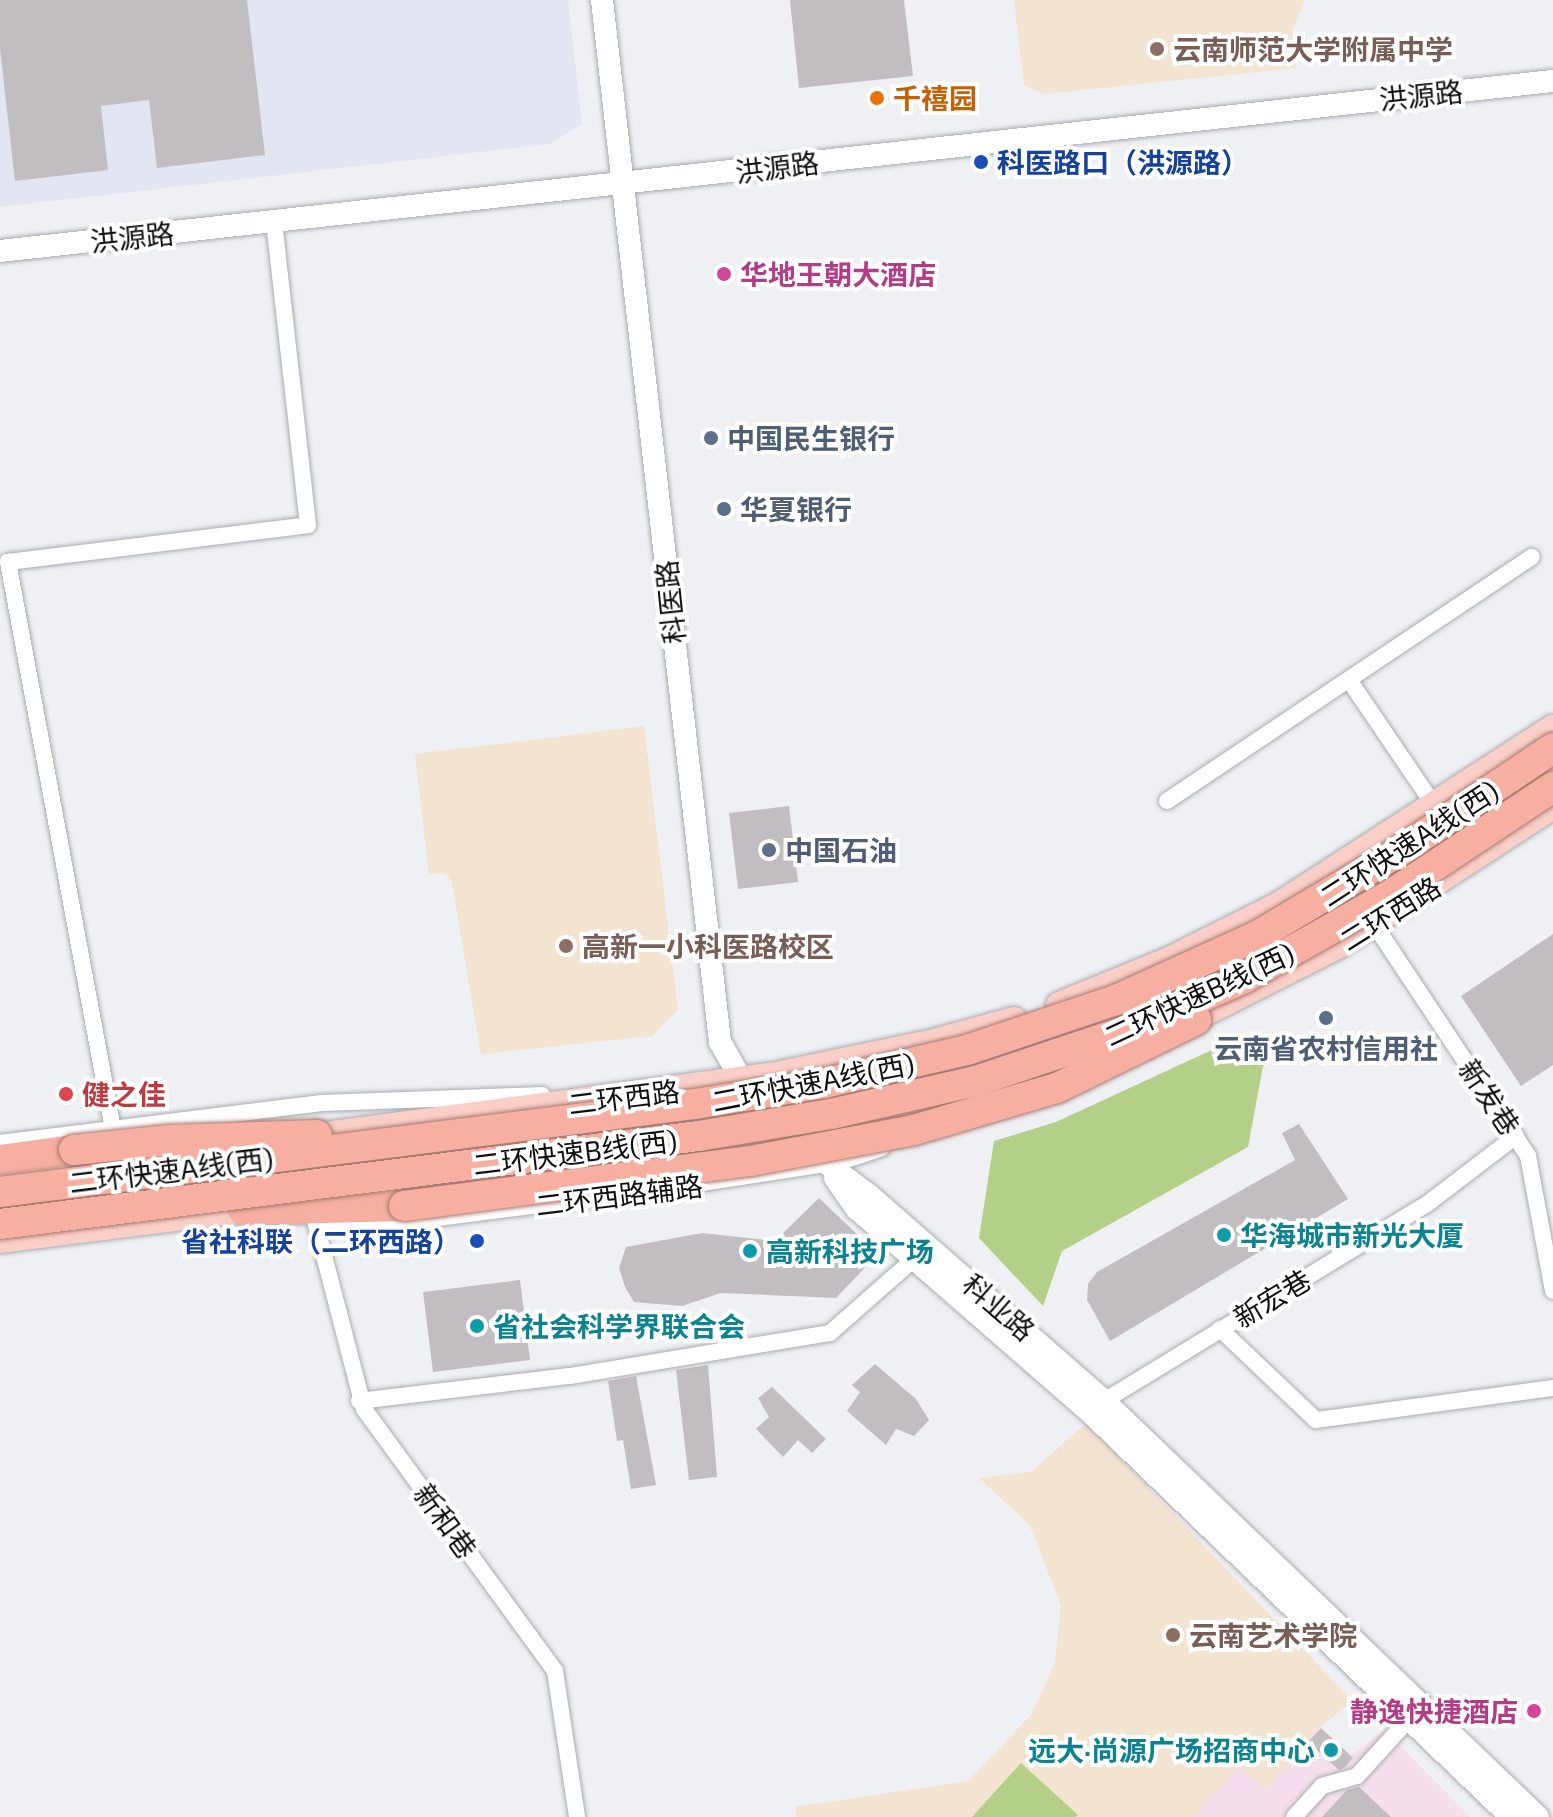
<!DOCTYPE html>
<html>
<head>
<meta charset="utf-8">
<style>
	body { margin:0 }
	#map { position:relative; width:1553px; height:1817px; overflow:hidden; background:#eef0f4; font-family:"Exo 2","Noto Sans SC",sans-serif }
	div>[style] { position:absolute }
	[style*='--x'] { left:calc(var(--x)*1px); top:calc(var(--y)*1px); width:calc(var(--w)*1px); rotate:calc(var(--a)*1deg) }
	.commercial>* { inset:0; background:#f5dfec }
	.built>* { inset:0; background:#e2e6f1 }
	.education>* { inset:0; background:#f3e3d1 }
	.green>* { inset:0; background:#b4cf87 }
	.building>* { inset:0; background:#c1bdc0 }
	.roads { filter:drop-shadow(0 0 2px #abacb0) drop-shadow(0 0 2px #abacb0) }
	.street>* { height:16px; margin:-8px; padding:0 8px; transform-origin:8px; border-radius:8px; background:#fff }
	.secondary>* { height:22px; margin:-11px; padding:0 11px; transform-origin:11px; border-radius:11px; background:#fff }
	.primary>* { height:26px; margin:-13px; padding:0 13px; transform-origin:13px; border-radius:13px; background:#facfc7 }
	.highway>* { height:30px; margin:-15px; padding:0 15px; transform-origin:15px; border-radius:15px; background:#f6afa1 }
	.bridges { filter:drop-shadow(0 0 2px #a5776e) drop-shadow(0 0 2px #a5776e) }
	.highway-bridge>* { height:30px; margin:-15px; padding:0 15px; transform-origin:15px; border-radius:15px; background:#f6afa1 }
	.dots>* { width:22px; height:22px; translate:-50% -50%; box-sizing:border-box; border:4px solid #fff; border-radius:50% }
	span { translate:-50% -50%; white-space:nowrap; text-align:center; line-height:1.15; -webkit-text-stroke:8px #fff; paint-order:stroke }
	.education-label { font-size:28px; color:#785e54; font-weight:700 }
	.left { translate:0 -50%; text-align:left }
	.street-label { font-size:28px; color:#0f0f10 }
	.food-label { font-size:28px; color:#c56008; font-weight:700 }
	.transit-label { font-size:28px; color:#164399; font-weight:700 }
	.right { translate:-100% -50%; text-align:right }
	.hotel-label { font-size:28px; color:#b23c85; font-weight:700 }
	.service-label { font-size:28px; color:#4e5e75; font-weight:700 }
	.health-label { font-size:28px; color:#be3a42; font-weight:700 }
	.culture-label { font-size:28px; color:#0d838f; font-weight:700 }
</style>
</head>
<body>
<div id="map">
	<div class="commercial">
		<i style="clip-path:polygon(1320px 1727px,1352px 1755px,1385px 1730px,1470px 1817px,1195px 1817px,1238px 1765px,1267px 1789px)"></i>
	</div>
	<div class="built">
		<i style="clip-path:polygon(0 0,568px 0,582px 124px,550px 144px,0 207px)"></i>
	</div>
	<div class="education">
		<i style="clip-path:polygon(1014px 0,1305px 0,1292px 31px,1296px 68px,1044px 94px,1024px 85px)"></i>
		<i style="clip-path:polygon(644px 726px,678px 1010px,652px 1036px,481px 1054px,452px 882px,445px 873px,429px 874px,415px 754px)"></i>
		<i style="clip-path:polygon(1086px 1423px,1353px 1701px,1320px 1727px,1267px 1789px,1238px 1766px,1195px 1817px,797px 1817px,795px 1807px,968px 1781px,1031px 1715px,1055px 1663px,1061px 1606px,1030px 1525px,979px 1478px,1031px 1472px)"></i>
	</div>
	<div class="green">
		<i style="clip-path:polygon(1242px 1036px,1263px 1066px,1248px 1147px,1062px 1251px,1043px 1306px,979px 1238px,994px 1141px,1056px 1122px)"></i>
		<i style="clip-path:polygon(1021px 1763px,1078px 1815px,1075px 1817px,972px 1817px)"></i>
	</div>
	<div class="building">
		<i style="clip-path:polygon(0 0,247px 0,265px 155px,157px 168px,149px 100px,101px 106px,108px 170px,15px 181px,0 49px)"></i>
		<i style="clip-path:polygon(790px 0,904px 0,913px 76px,799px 88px)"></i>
		<i style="clip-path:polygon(789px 806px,798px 882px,738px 889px,729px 813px)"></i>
		<i style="clip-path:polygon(1553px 934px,1553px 1065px,1521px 1086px,1461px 996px)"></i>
		<i style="clip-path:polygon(1299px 1124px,1348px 1199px,1110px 1341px,1087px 1300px,1088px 1284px,1097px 1272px,1295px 1160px,1282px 1133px)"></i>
		<i style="clip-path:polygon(819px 1198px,878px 1254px,836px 1298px,721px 1293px,682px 1306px,634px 1302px,625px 1287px,619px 1268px,626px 1247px,702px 1233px,775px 1241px)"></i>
		<i style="clip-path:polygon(520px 1280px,530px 1360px,433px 1372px,423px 1292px)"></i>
		<i style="clip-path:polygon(875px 1364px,916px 1399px,929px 1420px,914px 1436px,896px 1429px,886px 1445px,847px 1411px,860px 1392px,852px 1385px)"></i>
		<i style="clip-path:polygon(708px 1365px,717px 1477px,689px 1480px,676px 1370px)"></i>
		<i style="clip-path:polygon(636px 1376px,656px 1485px,631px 1489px,623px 1440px,617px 1441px,608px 1381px)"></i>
		<i style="clip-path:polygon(772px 1387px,826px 1439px,812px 1453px,798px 1440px,783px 1457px,756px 1429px,769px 1417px,758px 1398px)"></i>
		<i style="clip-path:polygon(1321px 1728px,1353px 1758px,1344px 1768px,1339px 1770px,1308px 1742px)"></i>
		<i style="clip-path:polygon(1359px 1787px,1391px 1817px,1322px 1817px,1347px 1790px)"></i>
	</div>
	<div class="roads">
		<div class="street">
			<i style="--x:1349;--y:680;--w:155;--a:55.8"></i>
			<i style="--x:1167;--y:801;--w:439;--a:-33.8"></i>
			<i style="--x:1374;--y:924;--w:278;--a:56.4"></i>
			<i style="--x:1528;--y:1156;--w:137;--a:79.5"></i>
			<i style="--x:113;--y:1129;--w:577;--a:-100.49"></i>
			<i style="--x:8;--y:562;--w:302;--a:-7"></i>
			<i style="--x:308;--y:525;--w:305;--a:-96.4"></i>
			<i style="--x:0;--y:1143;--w:324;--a:-7.1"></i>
			<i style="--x:322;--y:1103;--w:220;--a:-2.1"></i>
			<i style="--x:315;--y:1221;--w:194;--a:75.4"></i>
			<i style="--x:364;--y:1409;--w:324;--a:53.9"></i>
			<i style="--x:555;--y:1671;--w:148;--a:81.4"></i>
			<i style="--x:316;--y:1221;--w:90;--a:0.6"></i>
			<i style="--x:406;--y:1222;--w:252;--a:-7.3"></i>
			<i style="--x:656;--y:1190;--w:186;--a:-8.7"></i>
			<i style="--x:840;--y:1162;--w:44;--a:-18.4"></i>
			<i style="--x:1220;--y:1329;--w:132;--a:43.5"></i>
			<i style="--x:1316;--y:1420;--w:239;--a:-7.7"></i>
			<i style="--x:359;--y:1401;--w:212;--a:-6.8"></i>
			<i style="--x:570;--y:1376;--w:264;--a:-9.4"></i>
			<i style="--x:830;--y:1333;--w:113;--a:-41.4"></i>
			<i style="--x:1104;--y:1401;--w:378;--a:-31.4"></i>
			<i style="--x:1427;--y:1204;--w:112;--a:-37.4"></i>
			<i style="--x:1294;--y:1817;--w:42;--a:-47.9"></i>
			<i style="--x:1322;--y:1786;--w:36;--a:-16"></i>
			<i style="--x:1357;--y:1776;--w:76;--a:-47.7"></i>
		</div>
		<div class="secondary">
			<i style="--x:602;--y:0;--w:1049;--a:83.54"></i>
			<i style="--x:720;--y:1042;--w:56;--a:60.3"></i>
			<i style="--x:0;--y:251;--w:1562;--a:-6.25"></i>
			<i style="--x:800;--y:1144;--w:86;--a:36.5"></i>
			<i style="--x:869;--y:1195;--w:313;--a:41.2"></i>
			<i style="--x:1104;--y:1401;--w:601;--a:43.79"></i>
			<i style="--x:835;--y:1178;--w:38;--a:55"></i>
			<i style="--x:857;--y:1209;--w:312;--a:41.1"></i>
			<i style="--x:1092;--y:1414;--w:581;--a:43.88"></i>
		</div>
		<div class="primary">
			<i style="--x:1059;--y:1005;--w:117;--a:-22.2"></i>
			<i style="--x:1167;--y:961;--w:125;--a:-26.6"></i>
			<i style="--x:1279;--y:905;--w:326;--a:-32.9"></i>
			<i style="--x:1177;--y:1027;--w:182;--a:-26.8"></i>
			<i style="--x:1339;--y:945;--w:255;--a:-33"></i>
			<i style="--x:296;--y:1139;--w:489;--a:-7.6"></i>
			<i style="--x:781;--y:1074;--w:152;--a:-11.8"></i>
			<i style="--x:930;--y:1043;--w:87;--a:-15.3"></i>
			<i style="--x:0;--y:1176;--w:175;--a:-7.2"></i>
			<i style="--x:354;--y:1196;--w:397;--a:-7.4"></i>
			<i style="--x:748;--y:1145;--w:228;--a:-11.7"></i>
			<i style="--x:0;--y:1240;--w:265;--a:-7.2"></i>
		</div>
		<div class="highway">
			<i style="--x:0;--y:1160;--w:75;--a:-7.7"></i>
			<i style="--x:243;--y:1210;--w:161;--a:-1.4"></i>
		</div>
	</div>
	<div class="bridges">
		<div class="highway-bridge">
			<i style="--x:74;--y:1150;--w:96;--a:-6"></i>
			<i style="--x:169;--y:1140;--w:148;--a:-1.9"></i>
			<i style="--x:0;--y:1192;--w:701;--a:-7.22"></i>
			<i style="--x:695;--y:1104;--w:132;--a:-9.2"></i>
			<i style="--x:825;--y:1083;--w:146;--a:-13.1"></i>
			<i style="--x:967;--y:1050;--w:157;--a:-18.6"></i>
			<i style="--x:1116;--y:1000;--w:157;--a:-24.4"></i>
			<i style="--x:1259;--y:935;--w:164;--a:-30.8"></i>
			<i style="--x:1400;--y:851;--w:184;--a:-33.9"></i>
			<i style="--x:404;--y:1206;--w:350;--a:-7.4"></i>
			<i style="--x:751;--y:1161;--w:166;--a:-10.8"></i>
			<i style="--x:914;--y:1130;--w:149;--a:-16.4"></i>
			<i style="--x:1057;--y:1088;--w:155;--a:-26.1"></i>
			<i style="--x:0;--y:1224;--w:705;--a:-7.18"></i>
			<i style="--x:699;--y:1136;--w:134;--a:-9.5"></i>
			<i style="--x:831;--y:1114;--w:149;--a:-12.8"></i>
			<i style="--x:976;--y:1081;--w:160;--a:-18.5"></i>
			<i style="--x:1128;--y:1030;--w:127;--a:-24.1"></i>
			<i style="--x:1244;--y:978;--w:167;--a:-29.5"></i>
			<i style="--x:1389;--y:896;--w:197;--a:-33.6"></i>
		</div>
	</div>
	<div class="dots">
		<i style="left:1157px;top:49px;background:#8d6e63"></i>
		<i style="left:877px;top:98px;background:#e8710a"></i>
		<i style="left:981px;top:162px;background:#1a4fb4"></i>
		<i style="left:724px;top:274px;background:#d1479c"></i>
		<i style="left:711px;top:438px;background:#5c6f8a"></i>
		<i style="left:724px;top:509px;background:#5c6f8a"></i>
		<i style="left:769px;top:850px;background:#5c6f8a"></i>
		<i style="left:566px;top:946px;background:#8d6e63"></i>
		<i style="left:1326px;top:1018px;background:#5c6f8a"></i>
		<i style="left:66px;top:1094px;background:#e0444e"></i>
		<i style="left:1224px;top:1235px;background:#0f9aa8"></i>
		<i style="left:477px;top:1241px;background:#1a4fb4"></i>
		<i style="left:750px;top:1251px;background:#0f9aa8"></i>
		<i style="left:477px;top:1326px;background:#0f9aa8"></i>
		<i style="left:1173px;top:1635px;background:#8d6e63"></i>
		<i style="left:1534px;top:1711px;background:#d1479c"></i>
		<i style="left:1331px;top:1750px;background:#0f9aa8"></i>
	</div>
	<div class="education-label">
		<span class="left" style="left:1173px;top:49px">云南师范大学附属中学</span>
		<span class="left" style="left:582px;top:946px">高新一小科医路校区</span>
		<span class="left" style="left:1189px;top:1635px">云南艺术学院</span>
	</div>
	<div class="street-label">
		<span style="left:1421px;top:95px;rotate:-6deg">洪源路</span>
		<span style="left:777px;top:167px;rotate:-7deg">洪源路</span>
		<span style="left:132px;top:237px;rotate:-6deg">洪源路</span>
		<span style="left:670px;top:602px;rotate:-96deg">科医路</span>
		<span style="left:1409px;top:843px;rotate:-33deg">二环快速A线(西)</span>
		<span style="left:1390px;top:913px;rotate:-32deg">二环西路</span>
		<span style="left:1199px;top:994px;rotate:-25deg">二环快速B线(西)</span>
		<span style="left:813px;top:1082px;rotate:-11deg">二环快速A线(西)</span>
		<span style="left:624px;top:1097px;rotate:-7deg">二环西路</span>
		<span style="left:1490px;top:1097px;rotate:56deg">新发巷</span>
		<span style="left:575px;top:1152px;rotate:-7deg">二环快速B线(西)</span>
		<span style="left:171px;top:1170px;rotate:-7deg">二环快速A线(西)</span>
		<span style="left:619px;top:1195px;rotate:-7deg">二环西路辅路</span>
		<span style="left:1272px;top:1298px;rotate:-31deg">新宏巷</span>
		<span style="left:999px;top:1307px;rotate:41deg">科业路</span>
		<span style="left:446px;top:1521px;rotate:54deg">新和巷</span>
	</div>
	<div class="food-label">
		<span class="left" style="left:893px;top:98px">千禧园</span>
	</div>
	<div class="transit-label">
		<span class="left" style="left:997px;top:162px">科医路口（洪源路）</span>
		<span class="right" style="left:461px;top:1241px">省社科联（二环西路）</span>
	</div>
	<div class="hotel-label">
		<span class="left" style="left:740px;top:274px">华地王朝大酒店</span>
		<span class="right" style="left:1518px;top:1711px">静逸快捷酒店</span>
	</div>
	<div class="service-label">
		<span class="left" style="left:727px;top:438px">中国民生银行</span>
		<span class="left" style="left:740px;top:509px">华夏银行</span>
		<span class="left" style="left:785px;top:850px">中国石油</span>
		<span style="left:1326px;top:1048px">云南省农村信用社</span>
	</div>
	<div class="health-label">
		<span class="left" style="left:82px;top:1094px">健之佳</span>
	</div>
	<div class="culture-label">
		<span class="left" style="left:1240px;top:1235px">华海城市新光大厦</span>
		<span class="left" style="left:766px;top:1251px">高新科技广场</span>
		<span class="left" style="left:493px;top:1326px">省社会科学界联合会</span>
		<span class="right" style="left:1315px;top:1750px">远大·尚源广场招商中心</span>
	</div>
</div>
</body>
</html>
